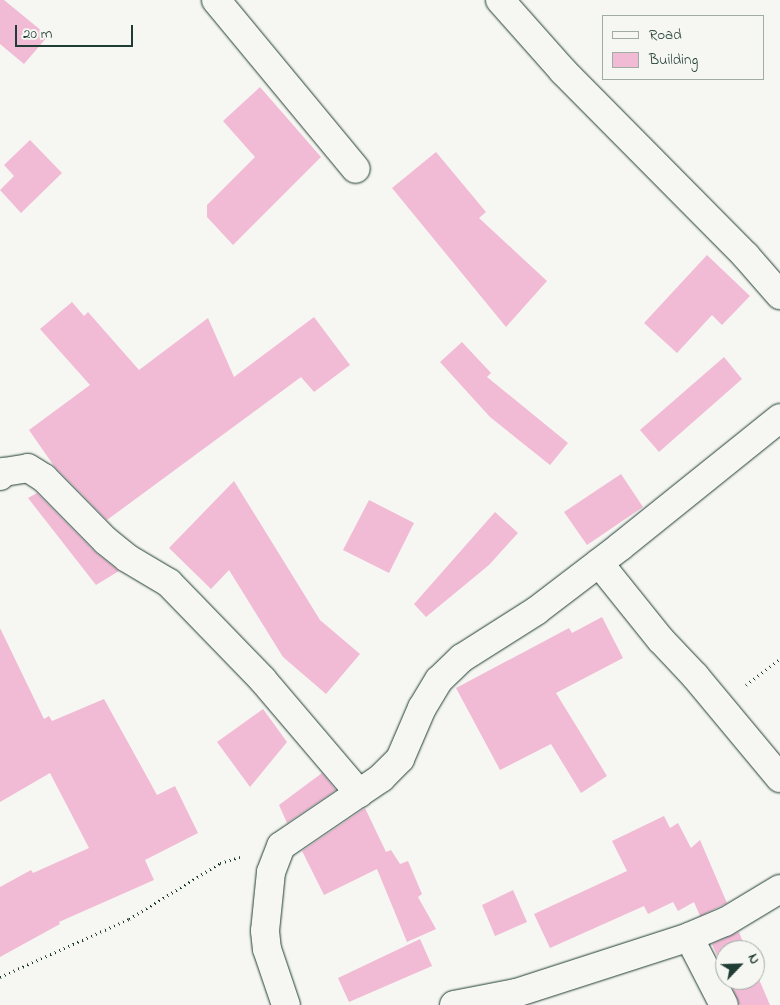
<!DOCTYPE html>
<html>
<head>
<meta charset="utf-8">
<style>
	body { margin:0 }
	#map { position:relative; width:780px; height:1005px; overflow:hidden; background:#f6f6f2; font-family:"Indie Flower",sans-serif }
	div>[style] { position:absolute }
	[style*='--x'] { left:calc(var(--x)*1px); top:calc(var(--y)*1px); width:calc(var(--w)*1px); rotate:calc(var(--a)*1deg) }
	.building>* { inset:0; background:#f2bbd5 }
	.path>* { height:3px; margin-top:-1.5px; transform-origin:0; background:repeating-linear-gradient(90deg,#1f3d34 0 1px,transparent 0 5px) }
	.roads { filter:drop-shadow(0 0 1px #1f3d34) drop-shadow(0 0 1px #1f3d34) }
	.street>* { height:28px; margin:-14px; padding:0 14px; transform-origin:14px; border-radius:14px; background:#f6f6f2 }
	span { translate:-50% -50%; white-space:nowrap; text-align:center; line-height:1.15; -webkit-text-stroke:5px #f6f6f2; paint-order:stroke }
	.legend { position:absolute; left:602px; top:15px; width:162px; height:65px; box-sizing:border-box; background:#f6f6f2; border:1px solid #a0aca6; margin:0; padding:6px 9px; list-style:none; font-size:15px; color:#1f3d34 }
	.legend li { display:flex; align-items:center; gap:10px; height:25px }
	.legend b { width:25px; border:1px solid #a0aca6 }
	.north { position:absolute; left:715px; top:940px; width:50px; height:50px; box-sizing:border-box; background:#f6f6f2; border:1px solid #a0aca6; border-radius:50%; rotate:66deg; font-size:14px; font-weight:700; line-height:20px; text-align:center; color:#1f3d34 }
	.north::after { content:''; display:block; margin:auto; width:18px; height:22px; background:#1f3d34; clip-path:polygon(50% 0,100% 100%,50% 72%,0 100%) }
	.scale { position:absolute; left:15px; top:25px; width:118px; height:22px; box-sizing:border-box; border:2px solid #1f3d34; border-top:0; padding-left:6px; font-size:15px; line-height:18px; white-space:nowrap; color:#1f3d34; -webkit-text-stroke:4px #f6f6f2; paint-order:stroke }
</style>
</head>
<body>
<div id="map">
	<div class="building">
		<i style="clip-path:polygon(0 0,4px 0,48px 36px,24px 64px,0 44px)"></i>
		<i style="clip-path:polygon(260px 87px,321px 157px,233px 245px,207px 217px,207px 205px,255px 157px,223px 121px)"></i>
		<i style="clip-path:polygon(30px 140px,62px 173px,21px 213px,0 190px,14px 176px,4px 165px)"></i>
		<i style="clip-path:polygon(436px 152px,486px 212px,479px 218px,547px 281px,506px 327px,392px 188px)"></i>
		<i style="clip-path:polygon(707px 255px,750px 296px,722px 325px,712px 315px,677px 353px,644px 323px)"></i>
		<i style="clip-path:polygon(72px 302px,84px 316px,88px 312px,139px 370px,208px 318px,234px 377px,314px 317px,350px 365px,314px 392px,301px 377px,107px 520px,54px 466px,29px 430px,90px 385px,40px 329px)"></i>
		<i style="clip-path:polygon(462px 342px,491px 373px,487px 377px,568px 443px,550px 465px,490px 417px,440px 362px)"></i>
		<i style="clip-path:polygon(724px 357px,742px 379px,659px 452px,640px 430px)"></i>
		<i style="clip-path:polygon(621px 474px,643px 507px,587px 545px,564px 512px)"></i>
		<i style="clip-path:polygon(234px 481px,320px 620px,360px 654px,326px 694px,283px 657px,229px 570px,211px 589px,169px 548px)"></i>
		<i style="clip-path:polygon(37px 493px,95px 552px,119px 571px,96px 585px,28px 498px)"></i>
		<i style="clip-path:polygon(369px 500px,414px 523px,389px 573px,343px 550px)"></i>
		<i style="clip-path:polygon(495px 512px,518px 533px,489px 565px,426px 617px,414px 604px)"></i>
		<i style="clip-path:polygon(602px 617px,623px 658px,556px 693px,607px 776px,581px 793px,551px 744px,500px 770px,456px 688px,569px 628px,572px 633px)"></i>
		<i style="clip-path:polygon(0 628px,44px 719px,49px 716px,52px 721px,104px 699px,157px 795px,175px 786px,198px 833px,145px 860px,154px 880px,59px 922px,60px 924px,0 957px,0 887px,31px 870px,33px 873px,89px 848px,50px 773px,0 802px)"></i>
		<i style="clip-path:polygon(263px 709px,287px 742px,250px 787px,217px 742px)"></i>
		<i style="clip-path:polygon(322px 773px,336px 790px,287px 823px,279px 805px)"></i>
		<i style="clip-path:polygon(365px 808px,386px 852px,391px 850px,400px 864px,408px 861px,422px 894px,418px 897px,436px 929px,407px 942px,377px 869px,324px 895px,302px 851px)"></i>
		<i style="clip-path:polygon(664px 816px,670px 828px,678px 823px,691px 848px,700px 840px,727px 903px,700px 916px,694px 902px,678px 911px,673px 902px,648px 914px,644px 906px,550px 948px,534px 914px,627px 871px,612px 841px)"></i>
		<i style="clip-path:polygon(513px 890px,527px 922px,495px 936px,482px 905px)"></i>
		<i style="clip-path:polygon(739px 932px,746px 950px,725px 950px,725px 973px,712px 944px)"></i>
		<i style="clip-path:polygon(420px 939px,432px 966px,349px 1002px,338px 978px)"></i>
		<i style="clip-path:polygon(755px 970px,770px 1005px,740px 1005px,729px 980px,755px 980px)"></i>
	</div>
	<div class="path">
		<i style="--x:746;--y:685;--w:43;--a:-37.4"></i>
		<i style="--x:0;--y:977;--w:141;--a:-24.2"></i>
		<i style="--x:129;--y:919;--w:107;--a:-31.6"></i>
		<i style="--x:220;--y:863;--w:21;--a:-17"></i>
	</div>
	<div class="roads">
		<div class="street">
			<i style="--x:216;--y:0;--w:219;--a:50.4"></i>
			<i style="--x:500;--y:0;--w:95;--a:48.4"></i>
			<i style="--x:563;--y:71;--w:260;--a:45.3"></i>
			<i style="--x:746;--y:256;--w:52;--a:48.9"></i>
			<i style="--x:0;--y:476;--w:6;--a:-45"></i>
			<i style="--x:4;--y:472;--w:24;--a:-9"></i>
			<i style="--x:28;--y:468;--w:19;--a:32"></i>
			<i style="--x:44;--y:478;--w:88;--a:45.5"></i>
			<i style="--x:106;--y:541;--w:27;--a:39"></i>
			<i style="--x:127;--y:558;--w:49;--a:30.8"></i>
			<i style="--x:169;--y:583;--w:134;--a:45.9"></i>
			<i style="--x:262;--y:679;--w:150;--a:49.6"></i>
			<i style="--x:359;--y:793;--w:94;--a:145.8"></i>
			<i style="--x:281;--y:846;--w:28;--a:111"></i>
			<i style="--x:271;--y:872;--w:59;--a:95.8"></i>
			<i style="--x:265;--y:931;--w:18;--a:84"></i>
			<i style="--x:267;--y:949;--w:59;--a:71.3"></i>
			<i style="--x:599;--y:563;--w:99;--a:51.2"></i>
			<i style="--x:661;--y:640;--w:50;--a:46.6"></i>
			<i style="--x:695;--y:676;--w:133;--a:50.2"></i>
			<i style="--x:359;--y:793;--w:27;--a:-34"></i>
			<i style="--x:381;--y:778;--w:27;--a:-45"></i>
			<i style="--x:400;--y:759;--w:56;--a:-66.7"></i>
			<i style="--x:422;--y:708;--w:33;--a:-59"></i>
			<i style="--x:439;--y:680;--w:32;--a:-44"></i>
			<i style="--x:462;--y:658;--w:88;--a:-32.4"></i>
			<i style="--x:536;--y:611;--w:107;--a:-37.4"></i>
			<i style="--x:621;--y:546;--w:204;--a:-38.8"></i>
			<i style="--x:689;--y:937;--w:76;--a:62.8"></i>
			<i style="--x:454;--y:1005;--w:63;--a:-11"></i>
			<i style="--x:516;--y:993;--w:182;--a:-17.9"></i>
			<i style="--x:689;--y:937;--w:39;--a:-23"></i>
			<i style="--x:725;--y:922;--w:64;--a:-31"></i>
		</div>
	</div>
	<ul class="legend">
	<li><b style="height:6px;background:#f6f6f2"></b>Road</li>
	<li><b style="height:14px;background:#f2bbd5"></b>Building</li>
	</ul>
	<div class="north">N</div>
	<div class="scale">20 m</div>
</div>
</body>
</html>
